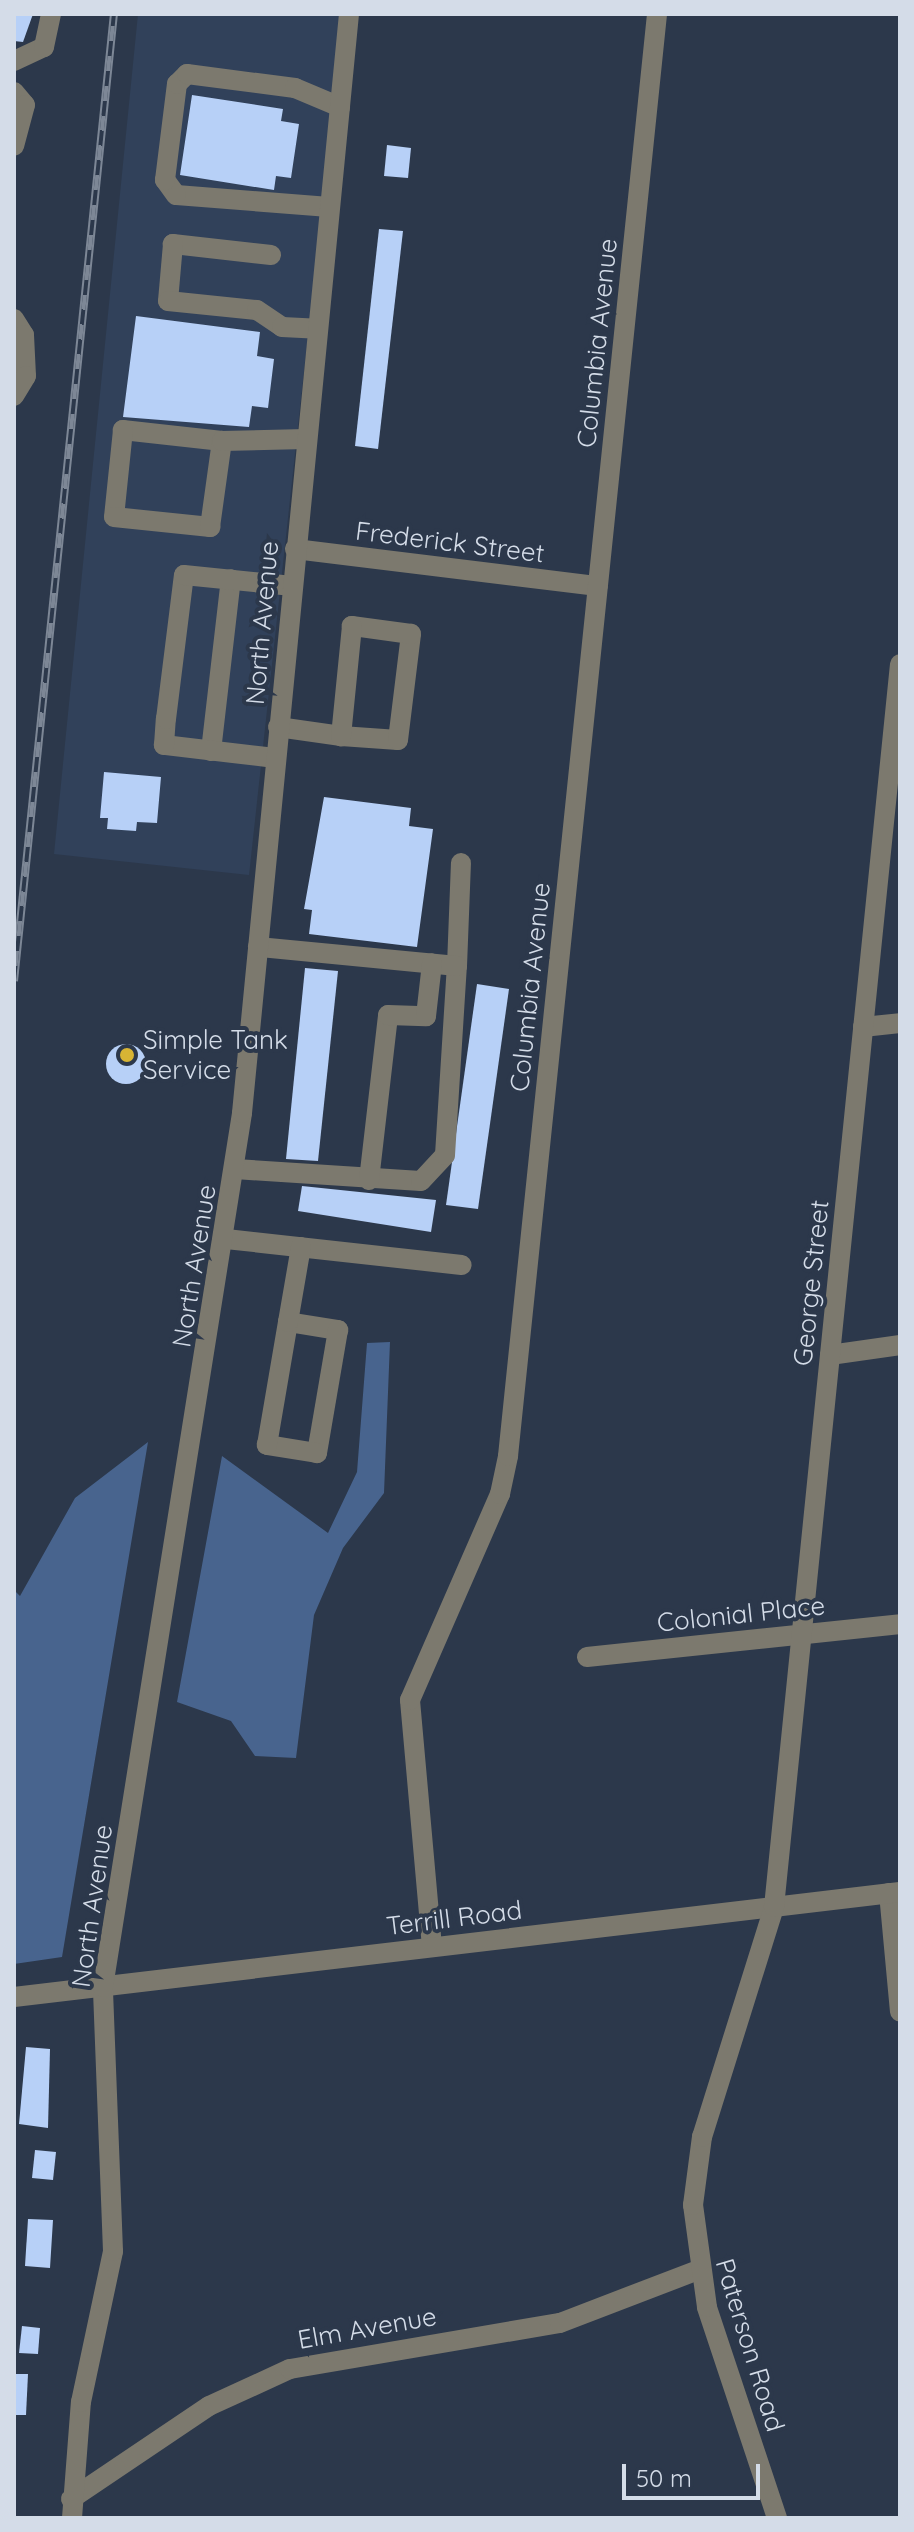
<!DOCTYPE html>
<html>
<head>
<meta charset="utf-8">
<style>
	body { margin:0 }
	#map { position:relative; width:914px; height:2532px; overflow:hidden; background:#2c384b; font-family:Quicksand,sans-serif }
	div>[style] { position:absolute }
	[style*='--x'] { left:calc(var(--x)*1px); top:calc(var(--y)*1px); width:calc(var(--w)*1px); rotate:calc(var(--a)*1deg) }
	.built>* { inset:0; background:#31415a }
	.forest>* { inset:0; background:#48648e }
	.building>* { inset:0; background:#b7d0f7 }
	.round { border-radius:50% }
	.minor>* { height:20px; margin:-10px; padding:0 10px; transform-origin:10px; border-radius:10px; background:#7c796e }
	.rail>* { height:8px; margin-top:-4px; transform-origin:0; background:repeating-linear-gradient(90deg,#2c384b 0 15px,#7d8796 0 30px); box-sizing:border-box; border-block:2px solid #7d8796 }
	.dots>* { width:22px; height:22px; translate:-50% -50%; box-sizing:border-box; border:4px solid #2c384b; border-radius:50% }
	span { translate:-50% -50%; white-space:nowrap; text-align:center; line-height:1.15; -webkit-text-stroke:8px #2c384b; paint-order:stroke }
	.street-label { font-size:26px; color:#d4dce8 }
	.poi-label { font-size:26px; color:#d4dce8 }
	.left { translate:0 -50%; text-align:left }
	.frame { position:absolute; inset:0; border:16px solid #d4dce8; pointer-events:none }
	.scale { position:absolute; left:622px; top:2464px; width:138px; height:36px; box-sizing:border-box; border:4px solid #d4dce8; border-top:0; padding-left:10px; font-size:24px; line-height:28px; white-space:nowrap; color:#d4dce8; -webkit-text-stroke:6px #2c384b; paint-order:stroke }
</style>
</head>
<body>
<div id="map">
	<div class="built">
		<i style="clip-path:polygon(138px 14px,343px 14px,249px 875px,54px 854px)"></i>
	</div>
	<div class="forest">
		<i style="clip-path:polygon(390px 1342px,384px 1493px,343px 1548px,314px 1615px,296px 1758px,255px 1756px,231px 1721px,177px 1702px,222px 1456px,328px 1533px,357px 1472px,367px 1343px)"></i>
		<i style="clip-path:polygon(148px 1442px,62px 1957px,14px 1964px,14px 1590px,20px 1596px,75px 1498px)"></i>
	</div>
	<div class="building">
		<i style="clip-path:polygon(14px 14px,33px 14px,23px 42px,14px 41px)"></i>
		<i style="clip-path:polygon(192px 95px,283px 109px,281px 121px,299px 124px,291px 178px,276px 176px,274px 190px,180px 175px)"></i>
		<i style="clip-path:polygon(387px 145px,411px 148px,408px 178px,384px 176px)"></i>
		<i style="clip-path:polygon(379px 229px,403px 231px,378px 449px,355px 446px)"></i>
		<i style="clip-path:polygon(136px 316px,260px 332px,257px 356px,274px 359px,268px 408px,252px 406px,249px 427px,123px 417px)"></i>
		<i style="clip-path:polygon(104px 772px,161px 777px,157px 823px,137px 822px,136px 831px,107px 829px,108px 818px,100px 818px)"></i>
		<i style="clip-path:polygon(324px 797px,411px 808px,409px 826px,433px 829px,417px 947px,309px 934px,312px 910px,304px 909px)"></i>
		<i style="clip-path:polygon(305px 968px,338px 971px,318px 1161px,286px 1159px)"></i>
		<i style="clip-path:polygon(477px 984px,509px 989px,478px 1209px,446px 1205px)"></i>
		<i class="round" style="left:106px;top:1044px;width:40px;height:40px"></i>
		<i style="clip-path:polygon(302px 1186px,436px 1200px,431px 1232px,298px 1211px)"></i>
		<i style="clip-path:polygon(26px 2047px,50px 2049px,48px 2128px,19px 2124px)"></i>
		<i style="clip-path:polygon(35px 2150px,56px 2152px,53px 2180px,32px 2178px)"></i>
		<i style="clip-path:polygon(28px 2219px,53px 2220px,50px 2268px,25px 2266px)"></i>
		<i style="clip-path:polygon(22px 2326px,40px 2328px,38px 2354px,19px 2353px)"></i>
		<i style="clip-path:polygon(14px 2374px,28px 2374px,26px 2415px,14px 2415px)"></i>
	</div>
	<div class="minor">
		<i style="--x:14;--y:61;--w:33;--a:-25"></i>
		<i style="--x:44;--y:47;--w:34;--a:-78"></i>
		<i style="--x:14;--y:92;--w:17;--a:50"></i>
		<i style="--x:25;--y:105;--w:42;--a:105"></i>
		<i style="--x:329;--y:207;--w:153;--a:-175.5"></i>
		<i style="--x:176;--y:195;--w:19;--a:-126"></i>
		<i style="--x:165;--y:180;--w:97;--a:-82.9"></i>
		<i style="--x:177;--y:84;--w:14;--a:-45"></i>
		<i style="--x:187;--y:74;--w:109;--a:7.4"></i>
		<i style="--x:295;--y:88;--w:49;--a:22.9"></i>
		<i style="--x:271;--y:255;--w:99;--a:-173.6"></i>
		<i style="--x:173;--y:244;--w:57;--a:95"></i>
		<i style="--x:168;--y:301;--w:89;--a:5.8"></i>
		<i style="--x:257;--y:310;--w:30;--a:34"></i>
		<i style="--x:282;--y:327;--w:35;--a:3"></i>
		<i style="--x:14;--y:319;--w:19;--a:58"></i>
		<i style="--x:24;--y:335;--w:41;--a:87.2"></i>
		<i style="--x:26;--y:376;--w:23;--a:121"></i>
		<i style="--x:222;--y:441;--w:100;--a:-173.7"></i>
		<i style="--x:123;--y:430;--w:87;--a:95.9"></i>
		<i style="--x:114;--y:517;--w:97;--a:5.9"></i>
		<i style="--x:210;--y:527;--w:87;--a:-82.1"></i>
		<i style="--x:222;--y:441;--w:84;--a:-1.4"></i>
		<i style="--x:295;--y:549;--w:305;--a:7"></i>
		<i style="--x:278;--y:727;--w:64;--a:8.1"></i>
		<i style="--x:341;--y:736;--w:57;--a:4"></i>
		<i style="--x:398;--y:740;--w:107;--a:-83"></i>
		<i style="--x:411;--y:634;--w:60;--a:-172.3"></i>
		<i style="--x:352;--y:626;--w:111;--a:95.7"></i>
		<i style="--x:211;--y:751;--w:173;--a:-83.4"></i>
		<i style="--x:275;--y:758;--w:112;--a:-173.3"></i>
		<i style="--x:164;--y:745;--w:26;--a:-86"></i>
		<i style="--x:166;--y:719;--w:145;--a:-82.9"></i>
		<i style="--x:184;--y:575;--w:109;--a:5.8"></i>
		<i style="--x:457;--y:966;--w:103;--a:-87.8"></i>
		<i style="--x:863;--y:1027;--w:37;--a:-6"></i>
		<i style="--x:235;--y:1169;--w:186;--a:3.7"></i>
		<i style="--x:421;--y:1181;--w:35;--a:-47"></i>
		<i style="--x:445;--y:1155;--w:189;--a:-86.4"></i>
		<i style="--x:457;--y:966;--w:200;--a:-174.5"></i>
		<i style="--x:369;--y:1180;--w:166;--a:-83.4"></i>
		<i style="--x:388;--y:1015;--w:38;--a:2"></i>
		<i style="--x:426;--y:1016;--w:53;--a:-83.5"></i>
		<i style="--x:226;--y:1239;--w:237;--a:6.3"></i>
		<i style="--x:288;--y:1322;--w:51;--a:9.1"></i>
		<i style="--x:338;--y:1330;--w:125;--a:99.7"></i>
		<i style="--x:317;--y:1453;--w:51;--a:-170.9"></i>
		<i style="--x:267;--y:1445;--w:125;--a:-80.3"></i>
		<i style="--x:288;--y:1322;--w:76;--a:-80.2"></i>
		<i style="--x:830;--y:1355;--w:71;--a:-8.1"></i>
		<i style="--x:587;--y:1657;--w:315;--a:-6"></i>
		<i style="--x:889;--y:1893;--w:119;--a:84.7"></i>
		<i style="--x:432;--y:1947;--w:248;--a:-95.1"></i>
		<i style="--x:410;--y:1700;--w:225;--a:-66.4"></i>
		<i style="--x:500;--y:1494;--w:39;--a:-78"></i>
		<i style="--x:508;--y:1456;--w:1450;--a:-84.1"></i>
		<i style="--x:14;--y:1997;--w:892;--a:-6.76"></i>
		<i style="--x:71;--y:2499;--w:166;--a:-34"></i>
		<i style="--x:209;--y:2406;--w:89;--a:-24.6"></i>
		<i style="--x:290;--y:2369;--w:274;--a:-9.7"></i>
		<i style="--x:560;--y:2323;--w:148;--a:-21"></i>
		<i style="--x:72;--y:2518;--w:116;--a:-85.6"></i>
		<i style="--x:81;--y:2402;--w:154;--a:-78"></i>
		<i style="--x:113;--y:2251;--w:264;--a:-92.2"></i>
		<i style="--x:103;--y:1987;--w:885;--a:-80.96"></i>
		<i style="--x:242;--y:1113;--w:1104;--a:-84.44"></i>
		<i style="--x:777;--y:2518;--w:222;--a:-108.4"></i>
		<i style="--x:707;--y:2307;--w:103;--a:-97.8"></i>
		<i style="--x:693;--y:2205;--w:69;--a:-82.5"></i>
		<i style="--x:702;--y:2137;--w:241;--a:-72.6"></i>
		<i style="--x:774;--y:1907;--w:1249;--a:-84.21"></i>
	</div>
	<div class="rail">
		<i style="--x:14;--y:981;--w:972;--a:-84.1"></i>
	</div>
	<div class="dots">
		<i style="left:127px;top:1055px;background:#d7b434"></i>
	</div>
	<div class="street-label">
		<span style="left:597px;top:343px;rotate:-84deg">Columbia Avenue</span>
		<span style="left:450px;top:542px;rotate:7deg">Frederick Street</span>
		<span style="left:262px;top:623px;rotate:-85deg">North Avenue</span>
		<span style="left:530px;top:987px;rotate:-84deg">Columbia Avenue</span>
		<span style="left:194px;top:1266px;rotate:-81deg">North Avenue</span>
		<span style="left:811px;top:1283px;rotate:-84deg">George Street</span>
		<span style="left:741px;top:1614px;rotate:-6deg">Colonial Place</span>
		<span style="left:92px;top:1906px;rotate:-82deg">North Avenue</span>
		<span style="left:454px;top:1918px;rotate:-7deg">Terrill Road</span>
		<span style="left:367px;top:2328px;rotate:-10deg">Elm Avenue</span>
		<span style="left:750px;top:2345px;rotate:73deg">Paterson Road</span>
	</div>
	<div class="poi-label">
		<span class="left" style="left:143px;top:1055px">Simple Tank<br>Service</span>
	</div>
	<div class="frame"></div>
	<div class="scale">50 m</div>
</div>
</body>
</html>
